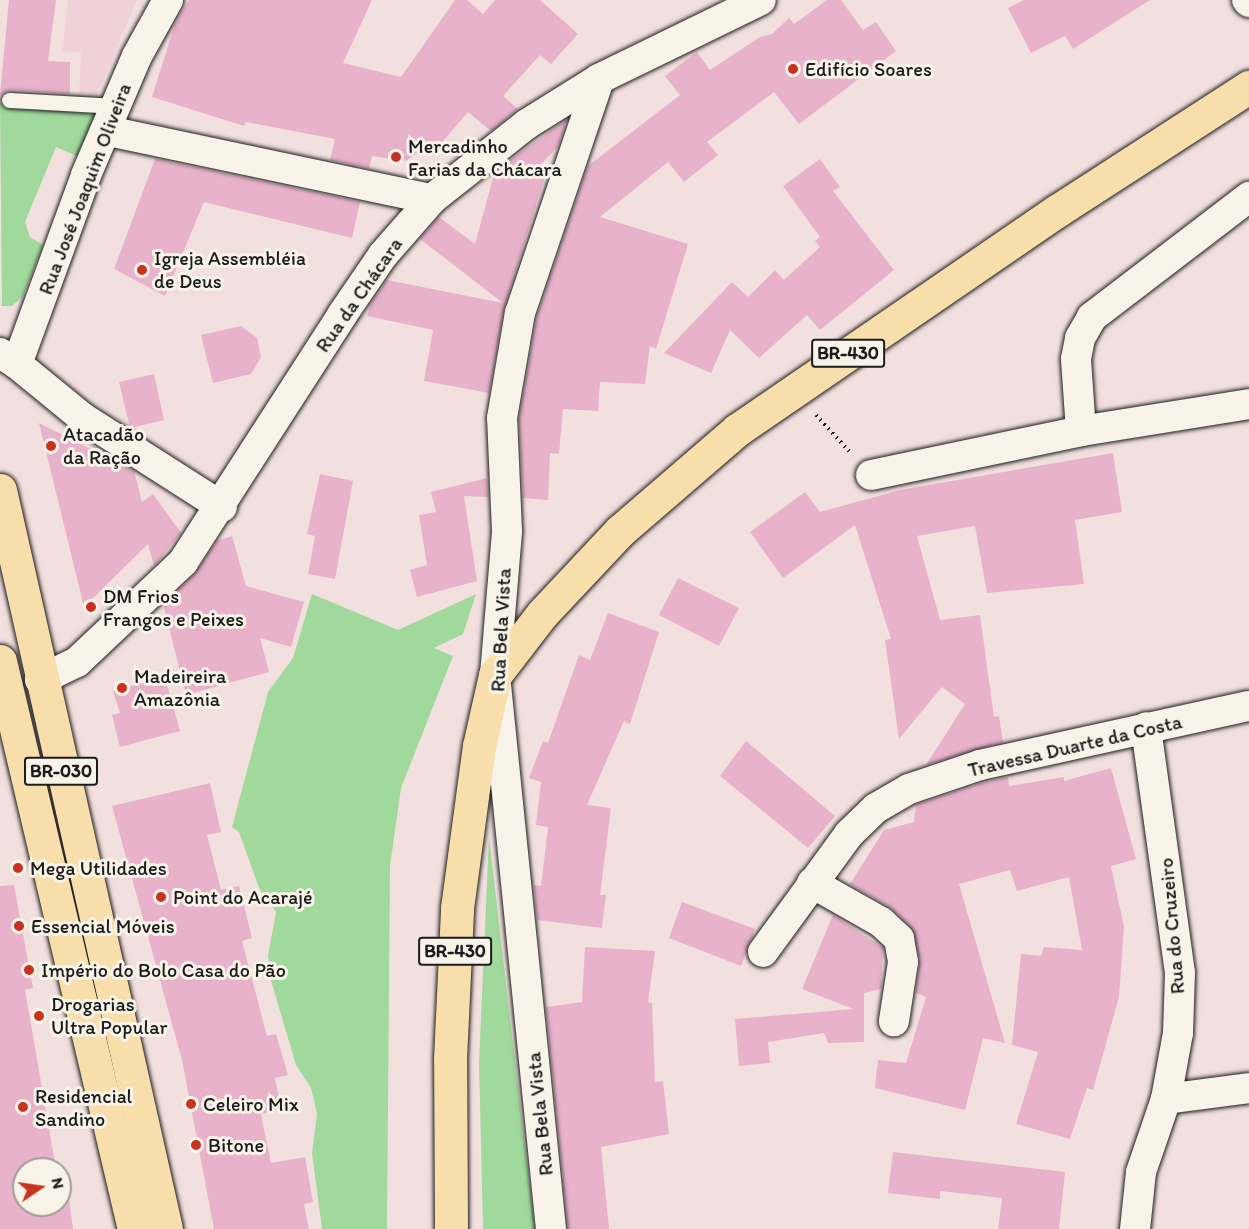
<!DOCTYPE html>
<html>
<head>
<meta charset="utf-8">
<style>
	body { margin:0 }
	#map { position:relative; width:1249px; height:1229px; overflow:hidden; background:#f2e0df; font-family:Itim,sans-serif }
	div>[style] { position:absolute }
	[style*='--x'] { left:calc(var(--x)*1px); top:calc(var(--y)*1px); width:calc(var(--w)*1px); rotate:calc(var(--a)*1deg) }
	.built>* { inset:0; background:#efd2d9 }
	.green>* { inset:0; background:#a1d99d }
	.building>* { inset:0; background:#e8b2cb }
	.path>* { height:4px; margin-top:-2px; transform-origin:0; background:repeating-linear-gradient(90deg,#1c1c1c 0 1.5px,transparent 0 6px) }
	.roads { filter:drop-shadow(0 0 2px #1c1c1c) drop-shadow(0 0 2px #1c1c1c) }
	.service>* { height:15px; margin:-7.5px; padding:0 7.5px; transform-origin:7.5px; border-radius:7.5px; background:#f7f3e8 }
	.minor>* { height:30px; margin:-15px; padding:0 15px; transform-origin:15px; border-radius:15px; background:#f7f3e8 }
	.primary>* { height:33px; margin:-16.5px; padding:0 16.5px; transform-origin:16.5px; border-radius:16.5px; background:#f8deab }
	.dots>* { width:16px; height:16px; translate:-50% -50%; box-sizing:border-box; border:3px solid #f7f3e8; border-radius:50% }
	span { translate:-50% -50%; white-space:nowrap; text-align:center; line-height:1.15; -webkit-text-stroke:6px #f7f3e8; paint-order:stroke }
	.shield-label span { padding:2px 4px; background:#f7f3e8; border:2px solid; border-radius:4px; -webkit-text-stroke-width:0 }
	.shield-label { font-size:18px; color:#1c1c1c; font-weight:700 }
	.poi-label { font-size:20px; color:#1c1c1c }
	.left { translate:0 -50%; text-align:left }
	.street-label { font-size:20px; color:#1c1c1c }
	.north { position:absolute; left:12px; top:1157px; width:60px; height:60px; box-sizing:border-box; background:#f7f3e8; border:2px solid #9f9d96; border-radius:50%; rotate:77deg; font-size:16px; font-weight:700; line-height:24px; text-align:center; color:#1c1c1c }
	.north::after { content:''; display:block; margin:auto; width:21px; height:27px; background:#c8321e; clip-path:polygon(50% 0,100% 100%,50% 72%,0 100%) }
</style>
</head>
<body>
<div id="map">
	<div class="built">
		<i style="clip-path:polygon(68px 0,137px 0,97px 94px,79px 94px,81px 53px,62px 51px)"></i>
	</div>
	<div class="green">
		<i style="clip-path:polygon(0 103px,102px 115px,79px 157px,56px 147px,25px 222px,30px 237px,43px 245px,23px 296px,12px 306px,2px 306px)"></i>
		<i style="clip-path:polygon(312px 594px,398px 630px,476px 594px,463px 634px,434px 648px,453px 656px,401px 788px,390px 866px,387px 1229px,322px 1229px,312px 1153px,317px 1114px,311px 1088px,296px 1065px,270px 977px,268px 956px,276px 912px,259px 888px,239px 832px,232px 827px,268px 692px,293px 658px)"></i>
		<i style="clip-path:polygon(489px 837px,521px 1113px,535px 1229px,483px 1229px,479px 1063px)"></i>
	</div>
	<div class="building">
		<i style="clip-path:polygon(9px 0,56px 0,48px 61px,70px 62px,70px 94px,10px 90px,0 95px)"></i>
		<i style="clip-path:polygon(189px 0,372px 0,343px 63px,401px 77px,455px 0,467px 0,483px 14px,495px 0,540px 0,578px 34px,551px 64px,540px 55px,503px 96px,518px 109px,491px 131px,468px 112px,438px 147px,426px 147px,406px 161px,372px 156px,369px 168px,330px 160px,335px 139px,246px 122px,244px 126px,152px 97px,175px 24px)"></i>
		<i style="clip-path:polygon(827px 0,841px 0,863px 30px,876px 22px,896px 51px,799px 124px,774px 92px,707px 142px,718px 155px,684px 182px,668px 162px,600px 217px,688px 244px,656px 349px,650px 346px,645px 384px,600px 382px,598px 411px,563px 409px,559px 454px,550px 453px,548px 500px,523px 498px,519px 419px,537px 317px,588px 166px,680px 95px,665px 76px,697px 52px,710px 70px,760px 37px,772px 34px,789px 18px,794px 24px)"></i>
		<i style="clip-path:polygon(1024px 0,1150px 0,1073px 49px,1065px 36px,1031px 53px,1008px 8px)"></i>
		<i style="clip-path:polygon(567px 119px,558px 147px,541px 164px,547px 170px,504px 308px,489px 393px,424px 381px,433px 330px,367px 316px,370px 305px,387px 280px,503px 303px,420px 239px,439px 217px,475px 244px,495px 171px)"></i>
		<i style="clip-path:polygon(155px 159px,360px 202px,352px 238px,204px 202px,165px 296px,114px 269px)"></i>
		<i style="clip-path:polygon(820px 159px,840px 187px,833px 191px,894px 270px,820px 330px,807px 315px,759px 358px,730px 330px,711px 373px,664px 353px,732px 282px,748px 297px,775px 270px,784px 280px,820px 247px,815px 241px,820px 237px,783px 186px)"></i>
		<i style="clip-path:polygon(241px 326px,257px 338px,261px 357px,251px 374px,213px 383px,201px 335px)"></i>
		<i style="clip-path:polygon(154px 374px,164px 420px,130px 428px,119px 382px)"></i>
		<i style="clip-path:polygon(39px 423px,134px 471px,142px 502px,153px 494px,181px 533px,154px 566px,148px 544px,84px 607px)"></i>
		<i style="clip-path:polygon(1113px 453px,1122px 512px,1075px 520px,1084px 584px,987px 593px,975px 526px,917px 536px,940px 620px,980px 615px,994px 717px,999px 716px,1003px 742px,926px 765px,965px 704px,942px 687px,899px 739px,885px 640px,891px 639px,855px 525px,783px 578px,750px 532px,805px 492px,820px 512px,900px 490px)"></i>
		<i style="clip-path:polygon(320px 474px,353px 481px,335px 579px,308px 574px,315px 536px,307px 534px)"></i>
		<i style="clip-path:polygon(487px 478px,488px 497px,464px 496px,477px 581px,417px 597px,410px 570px,427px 565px,419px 515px,436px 512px,431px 492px)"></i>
		<i style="clip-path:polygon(232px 536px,246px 586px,304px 602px,291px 647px,260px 638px,269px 672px,186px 695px,163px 604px,195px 574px,217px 541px)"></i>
		<i style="clip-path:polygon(678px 578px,739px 608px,719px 646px,659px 615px)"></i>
		<i style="clip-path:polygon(608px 613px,659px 632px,630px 724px,624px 721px,587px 805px,611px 808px,600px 895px,606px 895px,602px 928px,537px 920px,534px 885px,541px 886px,548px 827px,536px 825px,541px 782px,529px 778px,543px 741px,548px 743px,579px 655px,590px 660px)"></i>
		<i style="clip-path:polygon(165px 677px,180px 731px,120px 747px,112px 715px,120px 713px,113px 691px)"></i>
		<i style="clip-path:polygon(746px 741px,835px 816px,808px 848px,720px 776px)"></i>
		<i style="clip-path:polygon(1111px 768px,1136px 859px,1111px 866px,1124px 927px,1119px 997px,1093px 1090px,1087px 1088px,1070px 1139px,1016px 1124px,1038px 1052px,1012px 1045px,1021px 954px,1041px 956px,1044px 947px,1082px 950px,1069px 877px,1017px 891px,1010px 870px,959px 884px,1005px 1043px,983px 1038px,965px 1110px,875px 1088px,878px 1060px,906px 1063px,926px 997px,916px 993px,920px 959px,911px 927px,890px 907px,850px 884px,884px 830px,914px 822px,916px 805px,985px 782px,1008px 777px,1009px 786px,1064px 777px,1064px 781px)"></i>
		<i style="clip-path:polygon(210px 783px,221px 832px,207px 835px,221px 890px,239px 886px,252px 938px,242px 941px,267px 1036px,276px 1034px,288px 1075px,275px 1078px,281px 1109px,261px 1114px,271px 1163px,305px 1157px,313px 1202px,304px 1204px,309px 1229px,214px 1229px,182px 1060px,112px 806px)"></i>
		<i style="clip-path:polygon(14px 885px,33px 988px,25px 990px,56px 1169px,24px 1169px,24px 1205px,60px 1205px,60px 1184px,67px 1182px,73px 1229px,0 1229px,0 886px)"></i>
		<i style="clip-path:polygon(682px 902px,755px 929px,741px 966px,669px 938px)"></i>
		<i style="clip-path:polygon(833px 915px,883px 948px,881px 989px,864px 993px,864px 1042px,828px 1043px,824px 1033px,768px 1042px,770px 1063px,739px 1066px,735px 1019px,853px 1009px,802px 989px)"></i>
		<i style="clip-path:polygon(585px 947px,655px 951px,648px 1002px,652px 1003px,655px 1082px,663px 1081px,669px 1134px,601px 1147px,609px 1229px,568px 1229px,546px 1007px,582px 1002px)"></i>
		<i style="clip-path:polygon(893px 1152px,1065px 1172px,1059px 1229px,998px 1229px,1002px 1198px,940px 1191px,940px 1199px,888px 1193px)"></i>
	</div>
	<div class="path">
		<i style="--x:816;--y:415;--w:49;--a:47.5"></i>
	</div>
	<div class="roads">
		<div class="service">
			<i style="--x:9;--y:100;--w:109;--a:3.2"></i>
		</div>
		<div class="minor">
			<i style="--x:1247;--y:0;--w:3;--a:45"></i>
			<i style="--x:108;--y:131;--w:331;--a:11.9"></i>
			<i style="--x:0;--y:353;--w:20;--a:33"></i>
			<i style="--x:17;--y:364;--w:201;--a:-69.9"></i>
			<i style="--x:86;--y:175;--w:129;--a:-66.8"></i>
			<i style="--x:137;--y:56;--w:64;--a:-61"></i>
			<i style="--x:17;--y:364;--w:85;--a:39.3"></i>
			<i style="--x:83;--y:418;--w:165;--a:32.6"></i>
			<i style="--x:1081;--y:431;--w:72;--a:-94"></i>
			<i style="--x:1076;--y:359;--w:21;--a:-79"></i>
			<i style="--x:1080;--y:338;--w:24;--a:-60"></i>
			<i style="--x:1092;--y:317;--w:198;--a:-37.4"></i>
			<i style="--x:871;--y:475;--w:215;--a:-11.8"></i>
			<i style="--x:1081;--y:431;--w:170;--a:-9.1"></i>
			<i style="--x:40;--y:680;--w:41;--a:-25.9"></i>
			<i style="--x:77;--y:662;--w:146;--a:-43.3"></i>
			<i style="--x:183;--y:562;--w:294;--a:-57.2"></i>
			<i style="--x:342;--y:315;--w:73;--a:-55.7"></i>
			<i style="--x:383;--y:255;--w:74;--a:-48.8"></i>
			<i style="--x:432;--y:199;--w:121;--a:-38.3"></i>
			<i style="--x:527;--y:124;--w:85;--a:-32"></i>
			<i style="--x:599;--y:79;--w:180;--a:-26"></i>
			<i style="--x:812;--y:883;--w:79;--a:29.5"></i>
			<i style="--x:881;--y:922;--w:25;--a:43"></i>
			<i style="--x:899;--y:939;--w:23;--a:80"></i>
			<i style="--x:903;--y:962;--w:60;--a:98.7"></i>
			<i style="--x:763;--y:952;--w:146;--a:-53.9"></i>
			<i style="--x:849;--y:834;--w:37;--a:-44"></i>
			<i style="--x:876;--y:808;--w:38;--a:-30"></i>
			<i style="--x:909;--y:789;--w:75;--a:-18.7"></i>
			<i style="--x:980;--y:765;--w:275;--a:-12.4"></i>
			<i style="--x:1166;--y:1099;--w:84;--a:-7.5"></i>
			<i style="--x:551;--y:1229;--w:557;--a:-95.77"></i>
			<i style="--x:495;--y:675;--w:144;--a:-85.2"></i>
			<i style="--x:507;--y:531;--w:113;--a:-92.5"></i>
			<i style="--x:502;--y:418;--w:107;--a:-80.3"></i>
			<i style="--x:520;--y:313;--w:247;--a:-71.3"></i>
			<i style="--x:1135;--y:1229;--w:57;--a:-84"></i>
			<i style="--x:1141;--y:1172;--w:77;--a:-71.1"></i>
			<i style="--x:1166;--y:1099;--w:67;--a:-79.7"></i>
			<i style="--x:1178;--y:1033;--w:60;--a:-88.1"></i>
			<i style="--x:1180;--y:973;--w:248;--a:-97.9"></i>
		</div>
		<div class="primary">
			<i style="--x:0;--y:490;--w:757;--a:77.34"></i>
			<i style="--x:0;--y:661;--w:584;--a:76.73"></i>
			<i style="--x:451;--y:1229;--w:170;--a:-90.3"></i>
			<i style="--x:450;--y:1059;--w:151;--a:-87.3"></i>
			<i style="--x:457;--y:908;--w:163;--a:-82.3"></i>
			<i style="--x:479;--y:746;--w:73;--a:-77.3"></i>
			<i style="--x:495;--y:675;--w:77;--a:-52.4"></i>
			<i style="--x:542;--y:614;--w:114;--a:-46.8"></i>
			<i style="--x:620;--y:531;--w:155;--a:-40.8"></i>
			<i style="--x:737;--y:430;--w:388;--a:-34.4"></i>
			<i style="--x:1057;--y:211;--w:229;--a:-32.9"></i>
		</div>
	</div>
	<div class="dots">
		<i style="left:793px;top:69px;background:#c8321e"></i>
		<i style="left:396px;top:157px;background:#c8321e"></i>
		<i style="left:142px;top:270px;background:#c8321e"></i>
		<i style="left:51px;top:446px;background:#c8321e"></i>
		<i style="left:91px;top:607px;background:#c8321e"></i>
		<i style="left:122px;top:688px;background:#c8321e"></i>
		<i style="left:18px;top:868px;background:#c8321e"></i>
		<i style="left:161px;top:897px;background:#c8321e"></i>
		<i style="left:19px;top:926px;background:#c8321e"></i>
		<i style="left:29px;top:970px;background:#c8321e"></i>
		<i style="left:39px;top:1016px;background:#c8321e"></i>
		<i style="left:191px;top:1104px;background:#c8321e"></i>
		<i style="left:23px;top:1107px;background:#c8321e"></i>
		<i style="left:196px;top:1145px;background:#c8321e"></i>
	</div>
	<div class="shield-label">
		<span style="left:848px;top:353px">BR-430</span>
		<span style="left:61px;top:771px">BR-030</span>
		<span style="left:455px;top:951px">BR-430</span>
	</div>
	<div class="poi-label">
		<span class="left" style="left:805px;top:69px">Edifício Soares</span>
		<span class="left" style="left:408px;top:158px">Mercadinho<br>Farias da Chácara</span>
		<span class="left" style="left:154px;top:270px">Igreja Assembléia<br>de Deus</span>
		<span class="left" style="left:63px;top:446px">Atacadão<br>da Ração</span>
		<span class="left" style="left:103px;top:608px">DM Frios<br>Frangos e Peixes</span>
		<span class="left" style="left:134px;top:688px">Madeireira<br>Amazônia</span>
		<span class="left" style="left:30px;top:868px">Mega Utilidades</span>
		<span class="left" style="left:173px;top:897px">Point do Acarajé</span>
		<span class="left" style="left:31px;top:926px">Essencial Móveis</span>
		<span class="left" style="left:41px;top:970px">Império do Bolo Casa do Pão</span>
		<span class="left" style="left:51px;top:1016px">Drogarias<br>Ultra Popular</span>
		<span class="left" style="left:35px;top:1108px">Residencial<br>Sandino</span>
		<span class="left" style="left:203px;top:1104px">Celeiro Mix</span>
		<span class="left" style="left:208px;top:1145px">Bitone</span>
	</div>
	<div class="street-label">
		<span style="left:85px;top:189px;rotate:-69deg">Rua José Joaquim Oliveira</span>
		<span style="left:359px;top:295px;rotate:-55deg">Rua da Chácara</span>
		<span style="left:501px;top:630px;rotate:-87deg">Rua Bela Vista</span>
		<span style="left:1075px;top:746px;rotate:-13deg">Travessa Duarte da Costa</span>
		<span style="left:1172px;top:926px;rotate:-95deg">Rua do Cruzeiro</span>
		<span style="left:540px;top:1114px;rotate:-96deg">Rua Bela Vista</span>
	</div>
	<div class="north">N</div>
</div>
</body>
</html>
